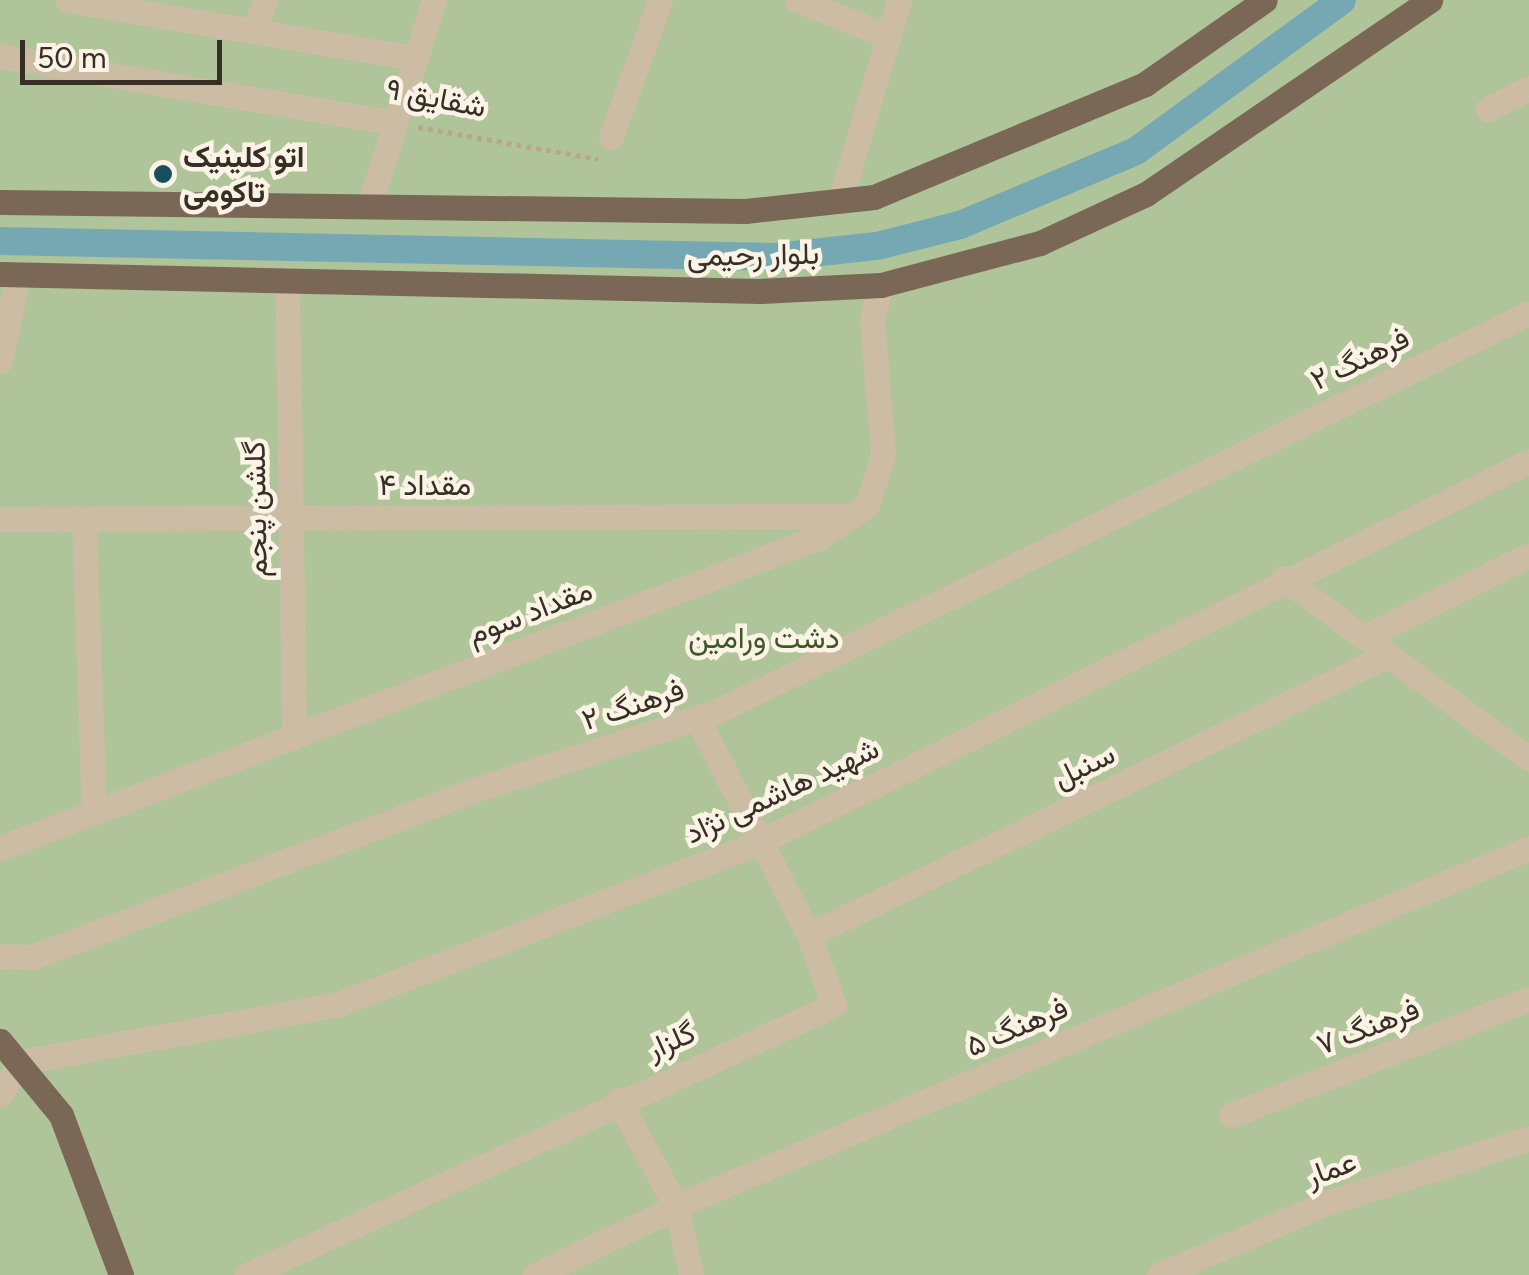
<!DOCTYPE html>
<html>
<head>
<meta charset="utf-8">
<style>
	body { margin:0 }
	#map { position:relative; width:1529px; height:1275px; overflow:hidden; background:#f4ebd9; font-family:Figtree,Vazirmatn,sans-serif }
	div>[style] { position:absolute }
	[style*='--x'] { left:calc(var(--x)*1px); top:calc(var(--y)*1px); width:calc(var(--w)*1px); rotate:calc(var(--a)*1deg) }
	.green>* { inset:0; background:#afc498 }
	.canal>* { height:28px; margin:-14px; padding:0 14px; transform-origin:14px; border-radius:14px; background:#75a8b3 }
	.path>* { height:5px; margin-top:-2.5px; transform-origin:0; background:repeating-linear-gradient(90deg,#b9a68e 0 5px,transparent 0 10px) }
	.minor>* { height:25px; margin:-12.5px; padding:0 12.5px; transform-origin:12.5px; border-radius:12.5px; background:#cdbca4 }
	.major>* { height:25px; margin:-12.5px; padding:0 12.5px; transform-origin:12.5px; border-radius:12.5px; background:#7b6756 }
	.dots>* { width:28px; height:28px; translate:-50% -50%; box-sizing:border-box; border:5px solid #fbf4e6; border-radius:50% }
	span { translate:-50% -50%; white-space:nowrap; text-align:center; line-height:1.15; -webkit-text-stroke:9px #fbf4e6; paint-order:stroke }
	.street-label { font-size:30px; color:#372e26 }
	.poi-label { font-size:30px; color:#372e26; font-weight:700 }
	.left { translate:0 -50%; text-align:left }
	.park-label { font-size:30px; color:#405828 }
	.scale { position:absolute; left:20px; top:40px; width:202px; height:45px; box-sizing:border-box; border:5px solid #372e26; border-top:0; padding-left:12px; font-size:30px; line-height:35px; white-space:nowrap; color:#372e26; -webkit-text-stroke:8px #fbf4e6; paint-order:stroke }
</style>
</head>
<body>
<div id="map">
	<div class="green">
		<i style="clip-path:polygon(0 0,1529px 0,1529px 1275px,0 1275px)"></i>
	</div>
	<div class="canal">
		<i style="--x:0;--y:241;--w:775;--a:1.18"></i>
		<i style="--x:775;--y:257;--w:103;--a:-6.2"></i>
		<i style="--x:877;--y:246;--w:86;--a:-14.2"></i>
		<i style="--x:960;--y:225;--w:191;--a:-22.8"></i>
		<i style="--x:1136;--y:151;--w:255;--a:-36.2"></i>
	</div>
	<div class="path">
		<i style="--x:418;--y:127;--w:183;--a:10.1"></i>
	</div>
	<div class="minor">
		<i style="--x:68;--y:0;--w:353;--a:9.5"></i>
		<i style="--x:797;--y:0;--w:98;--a:21.6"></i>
		<i style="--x:254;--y:31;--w:33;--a:-70"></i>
		<i style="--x:0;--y:56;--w:401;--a:9.6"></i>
		<i style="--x:1488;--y:109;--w:46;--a:-27.1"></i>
		<i style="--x:611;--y:137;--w:145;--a:-70.3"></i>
		<i style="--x:840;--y:201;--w:209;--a:-73.6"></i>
		<i style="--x:369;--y:206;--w:216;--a:-72.5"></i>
		<i style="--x:287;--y:280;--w:457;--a:89.1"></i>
		<i style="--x:0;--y:361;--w:89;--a:-78.3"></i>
		<i style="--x:0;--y:519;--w:850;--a:-0.2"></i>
		<i style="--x:84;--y:519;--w:294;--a:88.1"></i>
		<i style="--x:1283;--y:578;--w:305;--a:36.3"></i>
		<i style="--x:1364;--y:637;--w:184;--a:-26.4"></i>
		<i style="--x:0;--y:848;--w:877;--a:-20.77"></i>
		<i style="--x:820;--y:537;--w:57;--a:-34.2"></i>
		<i style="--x:867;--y:505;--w:53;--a:-72.6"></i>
		<i style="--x:883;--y:454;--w:135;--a:-94.7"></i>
		<i style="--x:872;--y:319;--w:35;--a:-75"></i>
		<i style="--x:809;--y:935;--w:643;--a:-25.81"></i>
		<i style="--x:0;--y:956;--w:32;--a:2"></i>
		<i style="--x:32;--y:957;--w:469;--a:-20.7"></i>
		<i style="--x:471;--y:791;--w:260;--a:-17.9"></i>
		<i style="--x:718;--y:711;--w:903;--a:-26.14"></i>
		<i style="--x:0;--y:1095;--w:39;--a:-59"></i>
		<i style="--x:20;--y:1062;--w:323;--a:-10.3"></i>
		<i style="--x:338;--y:1004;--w:450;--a:-21"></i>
		<i style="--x:758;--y:843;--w:860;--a:-26.36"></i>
		<i style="--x:618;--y:1100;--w:121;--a:61.3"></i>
		<i style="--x:676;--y:1206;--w:71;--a:77.7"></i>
		<i style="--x:1231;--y:1115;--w:320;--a:-21.3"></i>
		<i style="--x:247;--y:1275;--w:646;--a:-24.7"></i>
		<i style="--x:834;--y:1005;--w:74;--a:-109.7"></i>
		<i style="--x:809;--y:935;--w:244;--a:-117.3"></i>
		<i style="--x:535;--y:1275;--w:172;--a:-25.8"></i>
		<i style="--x:690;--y:1200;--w:910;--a:-22.76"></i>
		<i style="--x:1159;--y:1275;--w:180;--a:-23.3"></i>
		<i style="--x:1324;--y:1204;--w:215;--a:-17.8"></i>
	</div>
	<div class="major">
		<i style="--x:0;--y:202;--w:745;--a:0.69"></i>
		<i style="--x:745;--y:211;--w:130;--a:-6.2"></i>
		<i style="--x:874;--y:197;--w:294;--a:-22.6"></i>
		<i style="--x:1145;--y:84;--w:146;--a:-35"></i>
		<i style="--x:0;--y:274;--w:759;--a:1.28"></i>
		<i style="--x:759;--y:291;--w:122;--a:-2.8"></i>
		<i style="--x:881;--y:285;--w:164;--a:-14.8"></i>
		<i style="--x:1040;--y:243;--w:117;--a:-24.8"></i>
		<i style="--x:1146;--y:194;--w:344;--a:-34.3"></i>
		<i style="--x:0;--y:1041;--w:96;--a:50.5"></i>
		<i style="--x:61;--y:1115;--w:171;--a:69.4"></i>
	</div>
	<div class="dots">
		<i style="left:163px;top:174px;background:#184f5c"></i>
	</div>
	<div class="street-label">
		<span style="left:436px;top:98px;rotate:11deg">شقایق ۹</span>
		<span style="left:753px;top:255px;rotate:-1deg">بلوار رحیمی</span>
		<span style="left:1360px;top:359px;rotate:-26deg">فرهنگ ۲</span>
		<span style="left:425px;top:485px">مقداد ۴</span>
		<span style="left:256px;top:509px;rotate:-91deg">گلشن پنجم</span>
		<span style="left:530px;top:612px;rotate:-21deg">مقداد سوم</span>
		<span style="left:633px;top:705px;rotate:-18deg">فرهنگ ۲</span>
		<span style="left:1084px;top:766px;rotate:-26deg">سنبل</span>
		<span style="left:782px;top:791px;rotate:-25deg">شهید هاشمی نژاد</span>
		<span style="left:1017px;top:1027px;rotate:-23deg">فرهنگ ۵</span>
		<span style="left:1368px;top:1027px;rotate:-21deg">فرهنگ ۷</span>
		<span style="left:671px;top:1041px;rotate:-24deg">گلزار</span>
		<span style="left:1331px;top:1169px;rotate:-20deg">عمار</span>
	</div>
	<div class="poi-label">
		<span class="left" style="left:183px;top:174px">اتو کلینیک<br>تاکومی</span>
	</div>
	<div class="park-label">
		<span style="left:764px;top:638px">دشت ورامین</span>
	</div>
	<div class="scale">50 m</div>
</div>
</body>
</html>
